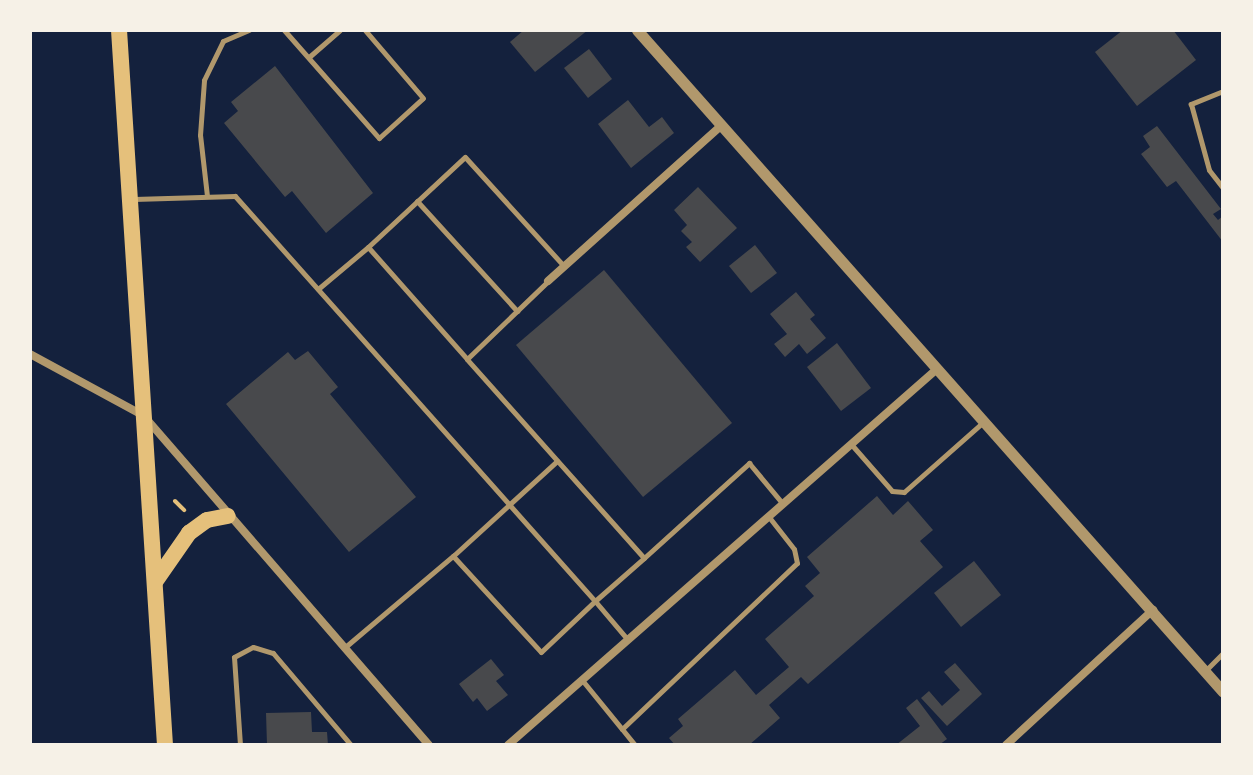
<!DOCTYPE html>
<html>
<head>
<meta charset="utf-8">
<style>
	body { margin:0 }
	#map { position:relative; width:1253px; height:775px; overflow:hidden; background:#14213d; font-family:"Fira Sans",sans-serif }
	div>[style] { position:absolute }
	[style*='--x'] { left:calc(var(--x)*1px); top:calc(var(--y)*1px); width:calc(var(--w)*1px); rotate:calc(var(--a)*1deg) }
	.building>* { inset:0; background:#48494c }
	.path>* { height:4px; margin:-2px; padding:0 2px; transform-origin:2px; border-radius:2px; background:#e5c07b }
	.service>* { height:5px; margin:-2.5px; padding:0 2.5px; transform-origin:2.5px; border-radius:2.5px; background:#b1986c }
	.minor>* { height:8px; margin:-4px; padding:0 4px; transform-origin:4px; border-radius:4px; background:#b1986c }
	.tertiary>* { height:11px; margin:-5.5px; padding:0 5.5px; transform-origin:5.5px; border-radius:5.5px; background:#b1986c }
	.trunk>* { height:16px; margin:-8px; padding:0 8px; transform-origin:8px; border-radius:8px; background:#e5c07b }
	span { translate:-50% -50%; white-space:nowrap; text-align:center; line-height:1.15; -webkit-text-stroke:6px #f6f1e7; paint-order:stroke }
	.frame { position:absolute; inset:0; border:32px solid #f6f1e7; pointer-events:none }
</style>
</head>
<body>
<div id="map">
	<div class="building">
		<i style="clip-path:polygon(524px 30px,588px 30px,535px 72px,510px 42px)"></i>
		<i style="clip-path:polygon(1123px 30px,1173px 30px,1196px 60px,1137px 106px,1095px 52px)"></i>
		<i style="clip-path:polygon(589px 49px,612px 79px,588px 98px,564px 68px)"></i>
		<i style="clip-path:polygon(275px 66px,373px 193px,326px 233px,292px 191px,285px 197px,224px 123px,238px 111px,231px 102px)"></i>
		<i style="clip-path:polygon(628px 100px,649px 127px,662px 117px,674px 133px,631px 168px,598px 124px)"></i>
		<i style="clip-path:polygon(1157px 126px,1221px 209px,1213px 214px,1218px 220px,1223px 216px,1223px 242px,1176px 181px,1167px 187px,1141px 154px,1150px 147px,1143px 136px)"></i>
		<i style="clip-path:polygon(698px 187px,737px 228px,700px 262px,686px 247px,692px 242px,681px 231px,687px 225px,674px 210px)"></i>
		<i style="clip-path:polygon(755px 245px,777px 273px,751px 293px,729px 266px)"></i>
		<i style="clip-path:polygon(604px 270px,732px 423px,643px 497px,516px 345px)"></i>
		<i style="clip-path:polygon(796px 292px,815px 315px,810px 319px,826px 338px,807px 354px,799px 344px,785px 357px,774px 344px,787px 334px,770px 314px)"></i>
		<i style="clip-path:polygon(837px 343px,871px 388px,841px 411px,807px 367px)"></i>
		<i style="clip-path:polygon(308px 351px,338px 387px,330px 394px,416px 497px,349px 552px,226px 404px,288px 352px,295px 360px)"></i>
		<i style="clip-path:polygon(877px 496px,893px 515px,908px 501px,933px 530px,920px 541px,943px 567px,808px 684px,801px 677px,769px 705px,780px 718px,749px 745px,675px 745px,669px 738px,683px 726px,678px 719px,735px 670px,756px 695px,789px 667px,765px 639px,814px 596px,805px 586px,820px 573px,807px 557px)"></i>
		<i style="clip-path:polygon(974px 561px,1001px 595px,961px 627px,934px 593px)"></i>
		<i style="clip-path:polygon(491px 659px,504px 675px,496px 681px,508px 695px,487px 711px,477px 698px,473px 702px,459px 684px)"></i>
		<i style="clip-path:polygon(955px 663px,982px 694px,947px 726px,921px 698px,929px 691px,942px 706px,960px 690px,944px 672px)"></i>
		<i style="clip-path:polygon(917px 699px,947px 739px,939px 745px,896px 745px,920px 726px,906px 708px)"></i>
		<i style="clip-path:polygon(311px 712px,312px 732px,327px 732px,328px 745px,267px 745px,266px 713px)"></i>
	</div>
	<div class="path">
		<i style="--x:175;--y:501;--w:13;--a:45"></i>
	</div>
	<div class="service">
		<i style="--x:284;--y:30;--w:144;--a:48.7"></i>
		<i style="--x:379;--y:138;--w:59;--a:-42.3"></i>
		<i style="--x:423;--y:98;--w:89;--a:-130.5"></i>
		<i style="--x:309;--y:57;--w:41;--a:-41.1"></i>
		<i style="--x:1223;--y:91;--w:35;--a:158"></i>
		<i style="--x:1191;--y:104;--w:68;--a:74.7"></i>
		<i style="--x:1209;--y:170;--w:23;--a:52"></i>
		<i style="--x:207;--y:196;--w:61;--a:-96.5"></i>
		<i style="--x:200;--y:135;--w:55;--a:-85.8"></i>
		<i style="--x:204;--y:80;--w:43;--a:-64"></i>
		<i style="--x:223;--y:41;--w:28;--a:-23"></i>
		<i style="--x:134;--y:199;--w:101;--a:-1.7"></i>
		<i style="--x:235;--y:196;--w:542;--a:48.37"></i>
		<i style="--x:595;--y:601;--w:65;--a:-41.3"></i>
		<i style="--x:644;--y:558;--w:266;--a:-131.7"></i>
		<i style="--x:467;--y:359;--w:112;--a:-43.9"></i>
		<i style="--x:417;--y:201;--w:149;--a:47.7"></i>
		<i style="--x:368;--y:247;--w:132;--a:-42.9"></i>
		<i style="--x:465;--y:157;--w:147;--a:47.8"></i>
		<i style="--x:318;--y:289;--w:65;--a:-40"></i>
		<i style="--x:368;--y:247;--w:149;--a:48.5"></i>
		<i style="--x:851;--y:444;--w:62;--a:48.9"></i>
		<i style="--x:892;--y:491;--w:12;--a:5"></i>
		<i style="--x:904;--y:492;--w:106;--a:-41.5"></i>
		<i style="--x:453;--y:556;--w:141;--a:-42.4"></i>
		<i style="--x:644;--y:558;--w:142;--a:-42.1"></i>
		<i style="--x:749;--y:463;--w:53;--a:50.3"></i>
		<i style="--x:344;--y:648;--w:143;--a:-40.2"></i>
		<i style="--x:453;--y:556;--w:130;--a:47.5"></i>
		<i style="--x:541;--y:652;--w:74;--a:-43.4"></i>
		<i style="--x:595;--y:601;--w:51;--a:49.8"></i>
		<i style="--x:1206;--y:670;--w:24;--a:-45"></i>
		<i style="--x:582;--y:680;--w:63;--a:50.8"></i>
		<i style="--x:622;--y:729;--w:241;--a:-43.5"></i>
		<i style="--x:797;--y:563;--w:14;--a:-102"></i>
		<i style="--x:794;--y:549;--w:41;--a:-128"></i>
		<i style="--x:622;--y:729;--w:21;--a:51"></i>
		<i style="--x:240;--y:745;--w:88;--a:-93.9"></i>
		<i style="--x:234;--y:657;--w:21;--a:-28"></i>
		<i style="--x:253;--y:647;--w:21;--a:17"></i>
		<i style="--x:273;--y:653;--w:121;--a:49.7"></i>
	</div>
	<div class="minor">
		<i style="--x:548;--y:281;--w:234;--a:-41.9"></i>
		<i style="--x:30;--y:354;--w:130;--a:28.5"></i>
		<i style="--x:144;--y:416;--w:435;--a:49.1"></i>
		<i style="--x:508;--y:745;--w:570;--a:-41.23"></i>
		<i style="--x:1006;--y:745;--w:200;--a:-42.6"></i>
	</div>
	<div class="tertiary">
		<i style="--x:637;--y:30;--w:884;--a:48.48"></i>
	</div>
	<div class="trunk">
		<i style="--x:119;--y:30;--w:716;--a:86.32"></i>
		<i style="--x:155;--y:582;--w:60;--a:-55.2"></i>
		<i style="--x:189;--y:533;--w:22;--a:-36"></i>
		<i style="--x:207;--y:520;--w:21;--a:-11"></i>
	</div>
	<div class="frame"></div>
</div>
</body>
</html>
